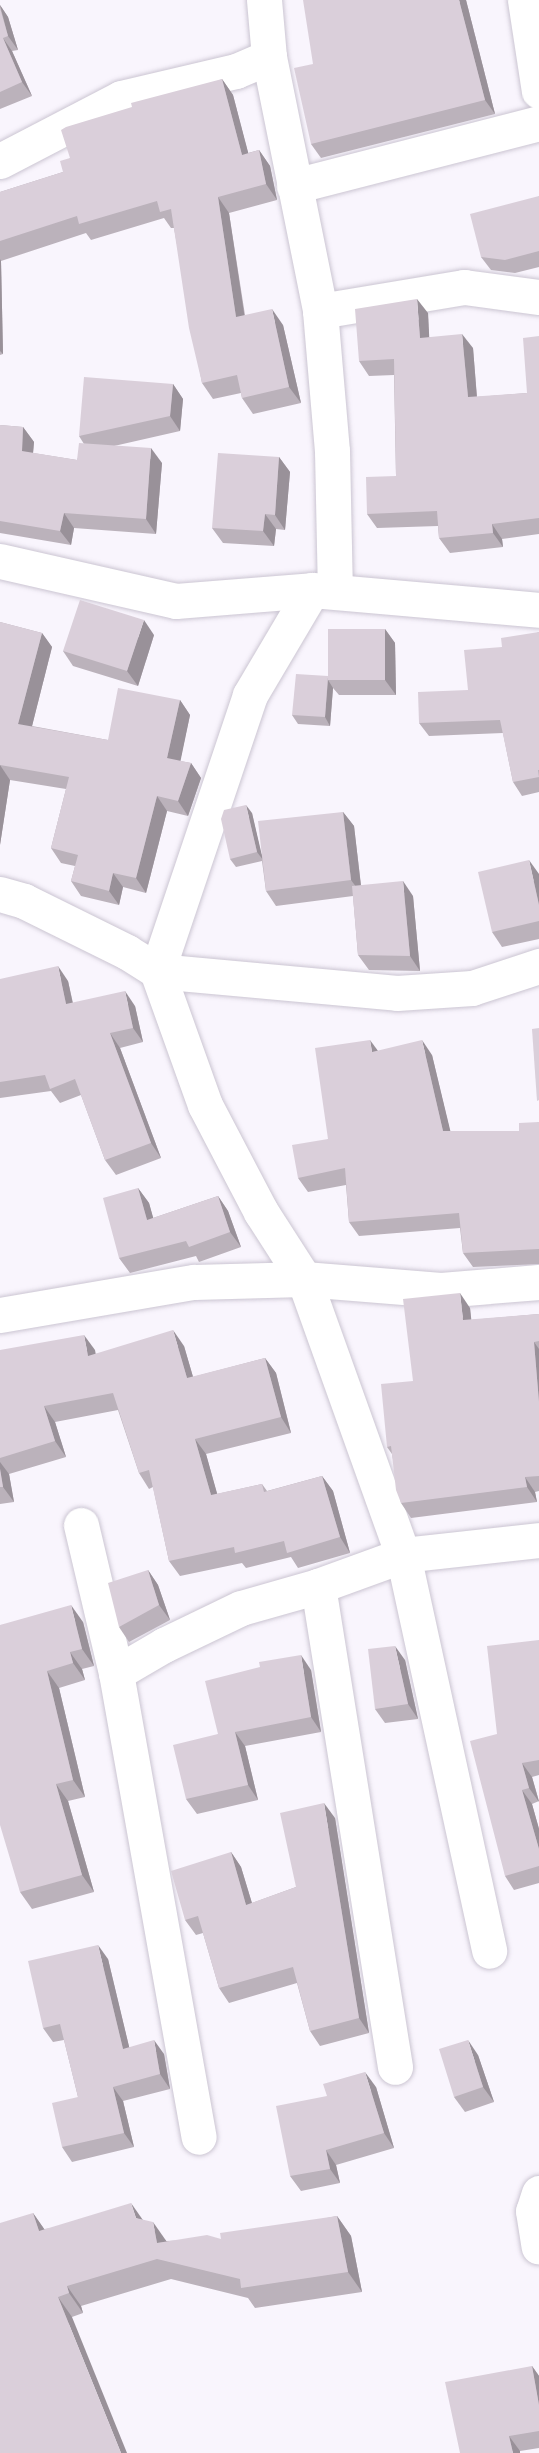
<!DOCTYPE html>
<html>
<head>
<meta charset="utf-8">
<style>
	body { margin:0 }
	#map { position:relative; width:539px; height:2453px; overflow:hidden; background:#f9f5fd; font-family:Barlow,sans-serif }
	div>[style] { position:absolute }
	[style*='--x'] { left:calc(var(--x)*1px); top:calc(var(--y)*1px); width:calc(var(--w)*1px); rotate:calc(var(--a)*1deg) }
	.roads { filter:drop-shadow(0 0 2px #cbc5d2) drop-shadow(0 0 2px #cbc5d2) }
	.minor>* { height:35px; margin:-17.5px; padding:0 17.5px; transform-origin:17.5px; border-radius:17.5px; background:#fff }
	.wall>* { inset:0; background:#bbb2bb }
	.shaded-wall>* { inset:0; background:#999199 }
	.building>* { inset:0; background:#dacfda }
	span { translate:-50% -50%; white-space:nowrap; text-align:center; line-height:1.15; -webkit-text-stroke:7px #f9f5fd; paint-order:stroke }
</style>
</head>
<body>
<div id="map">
	<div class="roads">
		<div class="minor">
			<i style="--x:264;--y:0;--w:57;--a:85"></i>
			<i style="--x:269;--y:57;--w:259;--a:78.6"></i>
			<i style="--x:320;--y:311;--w:141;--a:85.1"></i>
			<i style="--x:332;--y:451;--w:140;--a:88.8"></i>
			<i style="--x:525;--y:0;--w:92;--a:81.3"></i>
			<i style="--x:0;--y:161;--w:136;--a:-27.5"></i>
			<i style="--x:121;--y:98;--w:118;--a:-13.2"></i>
			<i style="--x:236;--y:71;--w:36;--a:-23"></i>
			<i style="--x:294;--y:186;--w:253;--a:-14.4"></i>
			<i style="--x:320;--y:311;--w:146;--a:-9.5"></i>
			<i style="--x:464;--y:287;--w:76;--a:7.6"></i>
			<i style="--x:0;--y:561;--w:180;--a:12.8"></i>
			<i style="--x:176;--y:601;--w:136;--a:-4.6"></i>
			<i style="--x:312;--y:590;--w:228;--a:5"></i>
			<i style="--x:312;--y:590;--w:122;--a:120.6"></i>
			<i style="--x:250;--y:695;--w:291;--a:108.6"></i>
			<i style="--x:157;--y:971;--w:142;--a:70.3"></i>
			<i style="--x:205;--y:1105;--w:121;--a:62.4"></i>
			<i style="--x:261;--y:1212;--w:80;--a:57.3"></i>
			<i style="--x:304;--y:1279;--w:293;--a:70.3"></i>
			<i style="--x:403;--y:1555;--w:405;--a:77.7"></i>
			<i style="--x:0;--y:894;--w:25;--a:16"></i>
			<i style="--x:24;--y:901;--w:115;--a:26.3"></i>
			<i style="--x:127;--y:952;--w:36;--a:32"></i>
			<i style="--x:157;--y:971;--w:241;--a:5.2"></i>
			<i style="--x:397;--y:993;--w:75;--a:-3.8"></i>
			<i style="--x:472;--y:988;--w:71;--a:-18.2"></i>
			<i style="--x:0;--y:1315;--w:197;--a:-9.7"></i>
			<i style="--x:194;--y:1282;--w:110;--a:-1.6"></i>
			<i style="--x:304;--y:1279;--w:137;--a:4.6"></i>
			<i style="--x:441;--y:1290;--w:98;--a:-4.7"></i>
			<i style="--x:81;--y:1525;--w:152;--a:76.7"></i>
			<i style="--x:116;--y:1673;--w:471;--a:79.9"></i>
			<i style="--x:318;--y:1586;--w:487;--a:80.9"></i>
			<i style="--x:116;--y:1673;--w:56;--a:-30.3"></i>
			<i style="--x:164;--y:1645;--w:85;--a:-25.7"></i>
			<i style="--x:241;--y:1608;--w:80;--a:-15.9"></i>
			<i style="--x:318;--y:1586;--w:90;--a:-20"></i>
			<i style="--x:403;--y:1555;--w:137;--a:-6.3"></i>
			<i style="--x:539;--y:2193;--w:19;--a:108"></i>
			<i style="--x:533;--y:2211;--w:36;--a:81"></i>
		</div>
	</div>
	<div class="wall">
		<i style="clip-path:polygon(466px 0,495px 114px,321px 158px,311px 144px,313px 64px)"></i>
		<i style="clip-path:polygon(0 5px,8px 17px,18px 50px,12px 51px,32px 96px,0 109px)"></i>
		<i style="clip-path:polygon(222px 79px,233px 95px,248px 153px,259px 150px,270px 166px,277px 200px,229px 213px,245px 315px,283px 325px,301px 403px,253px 414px,242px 398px,241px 393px,213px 399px,202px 383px,174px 228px,171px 228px,164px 218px,91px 240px,86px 233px,1px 261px,3px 354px,0 355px,0 192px,63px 172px,70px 158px)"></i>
		<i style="clip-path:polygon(539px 196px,539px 267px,515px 273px,491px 270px,481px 257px)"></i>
		<i style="clip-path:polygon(428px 313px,429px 337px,473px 348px,477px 397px,527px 393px,539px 336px,539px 534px,502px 539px,503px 547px,450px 553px,439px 538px,438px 526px,377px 528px,367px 514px,396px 476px,394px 375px,369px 376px,359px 361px)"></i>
		<i style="clip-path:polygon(173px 384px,183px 399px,180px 431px,114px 446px,162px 463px,156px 534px,74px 528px,71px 545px,0 533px,0 425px,23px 427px,34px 442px,33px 453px,77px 460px,84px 444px,79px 436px)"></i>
		<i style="clip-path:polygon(279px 457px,290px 472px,285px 530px,276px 529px,274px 546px,223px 543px,212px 528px)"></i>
		<i style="clip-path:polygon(0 622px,42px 633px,52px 647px,32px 726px,108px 740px,180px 700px,190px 715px,180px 761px,191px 763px,201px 778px,188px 816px,167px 811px,146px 893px,123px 887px,119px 905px,81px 896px,71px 881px,75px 866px,61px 863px,51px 848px,66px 789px,10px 780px,0 845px)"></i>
		<i style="clip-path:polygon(385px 629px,395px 643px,396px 695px,339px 695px,333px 688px,330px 726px,298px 724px,292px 715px,328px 677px)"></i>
		<i style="clip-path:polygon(539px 632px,539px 792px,522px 796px,513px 782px,503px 733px,429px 736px,419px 723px,468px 690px,502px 647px)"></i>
		<i style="clip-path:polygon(154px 635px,138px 686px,73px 666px,63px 651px)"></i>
		<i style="clip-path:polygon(343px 812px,354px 826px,361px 885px,413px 896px,420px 971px,369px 970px,358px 955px,353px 896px,276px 906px,266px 891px,262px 861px,236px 867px,230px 859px,252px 813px,261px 854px)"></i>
		<i style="clip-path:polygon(539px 874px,539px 939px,502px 947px,492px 932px)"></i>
		<i style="clip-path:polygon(0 979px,68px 981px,73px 1003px,135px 1006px,143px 1042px,120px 1048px,161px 1158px,116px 1175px,105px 1160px,81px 1095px,60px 1103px,51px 1091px,0 1098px)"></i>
		<i style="clip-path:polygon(378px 1051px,432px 1055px,450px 1131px,519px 1131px,539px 1122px,539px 1264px,473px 1267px,463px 1253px,460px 1228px,359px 1236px,349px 1222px,346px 1185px,308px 1192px,298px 1178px,328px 1139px)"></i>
		<i style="clip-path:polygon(138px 1188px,149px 1203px,153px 1218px,218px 1196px,228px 1211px,241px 1247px,199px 1262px,196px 1256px,130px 1273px,119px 1258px)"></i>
		<i style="clip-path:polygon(470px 1308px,471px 1320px,539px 1314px,539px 1491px,535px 1492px,537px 1502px,411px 1518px,401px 1503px,392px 1454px,387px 1447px,413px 1381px)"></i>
		<i style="clip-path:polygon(184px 1346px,193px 1377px,265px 1358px,276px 1373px,291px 1433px,206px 1454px,217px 1494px,262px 1484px,267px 1491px,322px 1476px,333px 1491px,350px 1553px,298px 1568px,291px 1557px,246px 1568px,242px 1563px,180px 1576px,169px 1561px,153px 1487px,149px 1489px,139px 1473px,118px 1410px,55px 1422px,66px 1457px,9px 1474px,14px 1502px,0 1504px,0 1350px,95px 1350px,95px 1354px)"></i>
		<i style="clip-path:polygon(148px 1570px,158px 1585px,170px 1620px,129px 1642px,119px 1627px)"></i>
		<i style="clip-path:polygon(83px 1622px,94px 1666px,82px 1669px,85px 1680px,59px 1688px,85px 1797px,68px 1801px,94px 1892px,32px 1909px,20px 1892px,0 1625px)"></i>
		<i style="clip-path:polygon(539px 1640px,539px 1775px,532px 1777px,539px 1801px,532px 1804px,539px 1829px,539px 1883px,514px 1890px,505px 1876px,497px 1734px)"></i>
		<i style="clip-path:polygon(405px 1660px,418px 1719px,385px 1723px,375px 1709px)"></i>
		<i style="clip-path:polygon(311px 1670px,321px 1732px,245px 1746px,258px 1800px,197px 1814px,186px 1799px,218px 1734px)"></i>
		<i style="clip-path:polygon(335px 1818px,369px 2033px,320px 2046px,310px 2031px,297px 1983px,229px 2003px,219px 1988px,203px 1933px,196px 1935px,185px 1920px,231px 1852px,241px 1867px,252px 1903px,296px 1887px)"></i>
		<i style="clip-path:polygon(108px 1959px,129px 2047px,164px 2054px,170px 2089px,123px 2101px,134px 2147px,72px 2162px,62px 2147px,78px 2097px,64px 2040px,53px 2042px,43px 2028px)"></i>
		<i style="clip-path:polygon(478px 2055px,494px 2102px,465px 2112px,454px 2097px)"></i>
		<i style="clip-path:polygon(376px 2087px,394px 2148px,336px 2165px,340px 2183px,301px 2191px,290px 2176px)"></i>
		<i style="clip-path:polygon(33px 2213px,44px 2229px,143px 2220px,166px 2241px,221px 2239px,337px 2216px,351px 2236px,362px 2292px,255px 2308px,248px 2298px,171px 2279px,81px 2306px,83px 2313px,72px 2317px,0 2453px)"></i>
		<i style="clip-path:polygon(532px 2366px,539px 2376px,539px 2448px,520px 2451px,460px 2453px)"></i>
	</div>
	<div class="shaded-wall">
		<i style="clip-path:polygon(459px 0,466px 0,495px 114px,485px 100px)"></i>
		<i style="clip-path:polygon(0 5px,8px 17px,18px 50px,8px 36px)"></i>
		<i style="clip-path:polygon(3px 38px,12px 51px,32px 96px,22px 82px)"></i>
		<i style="clip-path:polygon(222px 79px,233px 95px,253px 171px,242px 155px)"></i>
		<i style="clip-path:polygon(259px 150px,270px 166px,277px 200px,266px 184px)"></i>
		<i style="clip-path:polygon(218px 197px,229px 213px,247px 333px,236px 317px)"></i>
		<i style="clip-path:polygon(0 259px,1px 261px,3px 354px,0 351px)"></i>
		<i style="clip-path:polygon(417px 299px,428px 313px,430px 353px,420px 338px)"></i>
		<i style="clip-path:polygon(272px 309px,283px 325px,301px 403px,289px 387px)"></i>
		<i style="clip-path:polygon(462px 334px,473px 348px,478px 412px,468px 397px)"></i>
		<i style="clip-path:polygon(173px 384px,183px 399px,180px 431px,170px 416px)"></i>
		<i style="clip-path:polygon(23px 427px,34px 442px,32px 465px,22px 451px)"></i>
		<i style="clip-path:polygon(151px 448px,162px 463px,156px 534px,146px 519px)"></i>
		<i style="clip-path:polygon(279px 457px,290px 472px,285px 530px,275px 515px)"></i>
		<i style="clip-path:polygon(64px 513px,74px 528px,71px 545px,60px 531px)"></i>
		<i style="clip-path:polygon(265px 514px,276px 529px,274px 546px,263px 531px)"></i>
		<i style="clip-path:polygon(492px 524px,502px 539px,503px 547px,493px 533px)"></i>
		<i style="clip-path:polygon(144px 620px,154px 635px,138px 686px,127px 671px)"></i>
		<i style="clip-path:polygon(385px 629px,395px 643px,396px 695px,385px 680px)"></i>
		<i style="clip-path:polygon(42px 633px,52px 647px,29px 738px,18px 724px)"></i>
		<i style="clip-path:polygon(328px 680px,333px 688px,330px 726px,325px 717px)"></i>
		<i style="clip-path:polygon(180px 700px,190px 715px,178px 773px,167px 758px)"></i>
		<i style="clip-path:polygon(191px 763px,201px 778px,188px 816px,178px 801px)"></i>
		<i style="clip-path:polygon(0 765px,10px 780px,0 845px)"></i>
		<i style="clip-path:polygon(157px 796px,167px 811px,146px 893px,136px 878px)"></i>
		<i style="clip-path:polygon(246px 805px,252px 813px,263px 860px,257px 852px)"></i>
		<i style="clip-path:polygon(343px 812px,354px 826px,362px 895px,351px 880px)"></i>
		<i style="clip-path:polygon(529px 860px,539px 874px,539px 905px)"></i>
		<i style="clip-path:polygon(113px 873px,123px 887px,119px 905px,109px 891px)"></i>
		<i style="clip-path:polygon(403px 881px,413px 896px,420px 971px,410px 956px)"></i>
		<i style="clip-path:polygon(58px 966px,68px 981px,76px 1019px,66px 1004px)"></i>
		<i style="clip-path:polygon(125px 991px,135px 1006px,143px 1042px,133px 1028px)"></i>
		<i style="clip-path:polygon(110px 1033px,120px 1048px,161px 1158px,151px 1143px)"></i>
		<i style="clip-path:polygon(370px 1040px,381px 1055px,372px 1052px)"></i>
		<i style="clip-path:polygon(422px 1040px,432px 1055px,454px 1146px,443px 1131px)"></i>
		<i style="clip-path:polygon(138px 1188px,149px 1203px,158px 1235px,147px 1220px)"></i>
		<i style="clip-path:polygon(218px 1196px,228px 1211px,241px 1247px,230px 1232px)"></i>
		<i style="clip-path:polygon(460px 1293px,470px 1308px,473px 1335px,463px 1320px)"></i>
		<i style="clip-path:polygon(173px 1330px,184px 1346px,198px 1394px,187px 1378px)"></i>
		<i style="clip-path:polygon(84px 1335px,95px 1350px,99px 1372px,88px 1356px)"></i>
		<i style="clip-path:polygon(534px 1342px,539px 1349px,539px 1402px)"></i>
		<i style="clip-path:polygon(265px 1358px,276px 1373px,291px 1433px,281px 1417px)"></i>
		<i style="clip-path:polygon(44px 1406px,55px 1422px,66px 1457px,55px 1441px)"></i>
		<i style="clip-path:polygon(195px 1439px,206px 1454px,222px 1511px,211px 1495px)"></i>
		<i style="clip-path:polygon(0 1462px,9px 1474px,14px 1502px,3px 1487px,0 1469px)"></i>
		<i style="clip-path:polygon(322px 1476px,333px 1491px,350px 1553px,340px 1537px)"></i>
		<i style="clip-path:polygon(525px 1477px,535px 1492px,537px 1502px,527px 1487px)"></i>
		<i style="clip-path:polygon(148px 1570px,158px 1585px,170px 1620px,159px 1605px)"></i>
		<i style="clip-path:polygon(71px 1605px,83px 1622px,94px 1666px,82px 1649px)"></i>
		<i style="clip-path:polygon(395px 1646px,405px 1660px,418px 1719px,408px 1704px)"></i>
		<i style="clip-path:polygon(70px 1652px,82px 1669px,85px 1680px,73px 1663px)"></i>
		<i style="clip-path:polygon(301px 1655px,311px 1670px,321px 1732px,311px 1717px)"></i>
		<i style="clip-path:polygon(47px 1671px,59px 1688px,85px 1797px,73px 1780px)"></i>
		<i style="clip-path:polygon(235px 1732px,245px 1746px,258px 1800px,248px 1785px)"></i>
		<i style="clip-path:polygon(522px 1763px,532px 1777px,539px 1802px,529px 1788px)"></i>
		<i style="clip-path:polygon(56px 1784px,68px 1801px,94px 1892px,82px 1875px)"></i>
		<i style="clip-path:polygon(522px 1790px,532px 1804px,539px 1829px,539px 1849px)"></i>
		<i style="clip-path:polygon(324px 1803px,335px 1818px,369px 2033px,359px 2018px)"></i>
		<i style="clip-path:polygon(231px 1852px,241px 1867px,257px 1920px,246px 1905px)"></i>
		<i style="clip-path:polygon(98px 1945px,108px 1959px,133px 2063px,123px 2049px)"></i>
		<i style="clip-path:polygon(154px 2040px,164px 2054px,170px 2089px,160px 2074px)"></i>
		<i style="clip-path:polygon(468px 2040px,478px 2055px,494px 2102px,483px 2087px)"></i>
		<i style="clip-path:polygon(365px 2072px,376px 2087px,394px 2148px,384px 2133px)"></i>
		<i style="clip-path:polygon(113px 2087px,123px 2101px,134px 2147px,124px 2133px)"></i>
		<i style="clip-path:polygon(326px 2150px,336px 2165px,340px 2183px,330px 2169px)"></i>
		<i style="clip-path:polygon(131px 2203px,145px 2223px,136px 2218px)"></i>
		<i style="clip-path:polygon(33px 2213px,47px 2233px,39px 2231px)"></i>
		<i style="clip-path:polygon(337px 2216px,351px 2236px,362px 2292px,348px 2272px)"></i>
		<i style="clip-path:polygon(153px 2222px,167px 2242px,157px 2243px)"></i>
		<i style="clip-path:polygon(67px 2286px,81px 2306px,83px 2313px,69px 2293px)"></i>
		<i style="clip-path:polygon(58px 2297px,72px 2317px,127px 2453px,121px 2453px)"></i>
		<i style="clip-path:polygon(532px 2366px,539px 2376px,539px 2405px)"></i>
		<i style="clip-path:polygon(509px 2436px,520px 2451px,520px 2453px,513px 2453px)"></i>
	</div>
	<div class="building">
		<i style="clip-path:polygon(303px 0,459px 0,485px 100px,311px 144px,294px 68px,313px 64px)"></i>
		<i style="clip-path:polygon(0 8px,8px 36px,3px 38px,22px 82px,0 92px)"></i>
		<i style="clip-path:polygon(222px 79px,242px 155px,259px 150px,266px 184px,218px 197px,236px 317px,272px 309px,289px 387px,242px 398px,237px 375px,202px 383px,189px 328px,171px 209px,160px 212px,157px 201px,79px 224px,77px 216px,0 241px,0 192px,63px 172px,60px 161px,70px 158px,61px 130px,66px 127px,132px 107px,131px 103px)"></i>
		<i style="clip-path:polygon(539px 196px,539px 251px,505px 260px,481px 257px,470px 214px)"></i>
		<i style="clip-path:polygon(417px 299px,420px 338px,462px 334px,468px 397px,527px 393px,523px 338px,539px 336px,539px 518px,492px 524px,493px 533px,439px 538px,437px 511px,367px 514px,366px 477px,396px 476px,394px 359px,359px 361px,355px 309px)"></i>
		<i style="clip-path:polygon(84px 377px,173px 384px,170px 416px,79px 436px)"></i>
		<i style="clip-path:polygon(0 425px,23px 427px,22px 451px,77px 460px,79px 443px,151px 448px,146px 519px,64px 513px,60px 531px,0 521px)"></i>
		<i style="clip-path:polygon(218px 453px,279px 457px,275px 515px,265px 514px,263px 531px,212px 528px)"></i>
		<i style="clip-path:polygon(80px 600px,144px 620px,127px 671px,63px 651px)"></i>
		<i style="clip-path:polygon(0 622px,42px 633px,18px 724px,108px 740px,118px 688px,180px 700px,167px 758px,191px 763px,178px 801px,157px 796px,136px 878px,113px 873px,109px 891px,71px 881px,78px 855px,51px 848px,69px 777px,0 765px,0 766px)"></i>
		<i style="clip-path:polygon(328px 629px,385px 629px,385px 680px,328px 680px)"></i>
		<i style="clip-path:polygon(539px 632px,539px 770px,538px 770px,539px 777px,513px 782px,500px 720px,419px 723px,418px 692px,468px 690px,464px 650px,502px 647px,501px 638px)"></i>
		<i style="clip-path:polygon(296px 674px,328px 676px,325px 717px,292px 715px)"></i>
		<i style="clip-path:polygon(246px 805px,257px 852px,230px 859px,221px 819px,224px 810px)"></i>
		<i style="clip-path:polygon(343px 812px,351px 880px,266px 891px,258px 821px)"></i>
		<i style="clip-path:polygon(529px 860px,539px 905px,539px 921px,492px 932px,478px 872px)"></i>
		<i style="clip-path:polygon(403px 881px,410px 956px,358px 955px,352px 886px)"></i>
		<i style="clip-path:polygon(58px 966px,66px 1004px,125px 991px,133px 1028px,110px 1033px,151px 1143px,105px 1160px,75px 1079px,50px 1089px,45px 1075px,0 1082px,0 979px)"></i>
		<i style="clip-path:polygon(539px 1028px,539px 1100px,537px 1101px,532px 1029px)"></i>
		<i style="clip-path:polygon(370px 1040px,372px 1052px,422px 1040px,443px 1131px,519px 1131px,519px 1123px,539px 1122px,539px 1249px,463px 1253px,459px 1213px,349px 1222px,345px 1168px,298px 1178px,292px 1145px,328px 1139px,315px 1048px)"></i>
		<i style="clip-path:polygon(138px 1188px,147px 1220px,218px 1196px,230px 1232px,189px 1247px,186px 1241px,119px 1258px,103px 1198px)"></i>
		<i style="clip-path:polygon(460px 1293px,463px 1320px,539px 1314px,539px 1341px,534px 1342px,539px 1402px,539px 1476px,525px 1477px,527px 1487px,401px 1503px,396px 1490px,391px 1446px,387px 1447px,381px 1384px,413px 1381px,403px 1299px)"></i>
		<i style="clip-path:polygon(173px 1330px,187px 1378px,265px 1358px,281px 1417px,195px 1439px,211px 1495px,262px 1484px,264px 1492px,322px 1476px,340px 1537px,287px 1553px,284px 1541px,235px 1553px,234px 1547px,169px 1561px,149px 1470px,139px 1473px,113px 1393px,44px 1406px,55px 1441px,0 1458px,0 1350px,84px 1335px,88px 1356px)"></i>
		<i style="clip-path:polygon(0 1469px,3px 1487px,0 1487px)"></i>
		<i style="clip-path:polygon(148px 1570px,159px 1605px,119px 1627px,108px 1583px)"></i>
		<i style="clip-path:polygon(71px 1605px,82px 1649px,70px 1652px,73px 1663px,47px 1671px,73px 1780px,56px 1784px,82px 1875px,20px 1892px,0 1825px,0 1625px)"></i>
		<i style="clip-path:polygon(539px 1640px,539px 1760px,522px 1763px,529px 1788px,522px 1790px,539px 1849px,539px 1866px,505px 1876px,470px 1741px,497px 1734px,487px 1646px)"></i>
		<i style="clip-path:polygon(395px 1646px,408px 1704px,375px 1709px,368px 1649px)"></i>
		<i style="clip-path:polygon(301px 1655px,311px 1717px,235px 1732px,248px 1785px,186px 1799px,173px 1745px,218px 1734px,205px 1681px,260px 1667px,259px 1662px)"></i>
		<i style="clip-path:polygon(324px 1803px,359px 2018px,310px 2031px,293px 1967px,219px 1988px,198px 1916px,185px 1920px,171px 1871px,231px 1852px,246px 1905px,296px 1887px,280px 1813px)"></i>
		<i style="clip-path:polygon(98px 1945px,123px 2049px,154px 2040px,160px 2074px,113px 2087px,124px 2133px,62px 2147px,52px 2103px,78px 2097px,60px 2024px,43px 2028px,28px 1961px)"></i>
		<i style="clip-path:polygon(468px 2040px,483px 2087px,454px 2097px,439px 2049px)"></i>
		<i style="clip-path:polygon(365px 2072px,384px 2133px,326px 2150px,330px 2169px,290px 2176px,276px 2106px,327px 2096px,323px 2084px)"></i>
		<i style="clip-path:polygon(131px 2203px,136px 2218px,153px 2222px,157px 2243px,207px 2235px,221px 2239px,220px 2233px,337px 2216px,348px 2272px,241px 2288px,240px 2279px,157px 2259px,67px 2286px,69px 2293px,58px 2297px,121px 2453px,0 2453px,0 2223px,33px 2213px,39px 2231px)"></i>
		<i style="clip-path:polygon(532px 2366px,539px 2405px,539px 2431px,509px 2436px,513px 2453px,460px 2453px,445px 2382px)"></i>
	</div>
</div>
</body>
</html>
